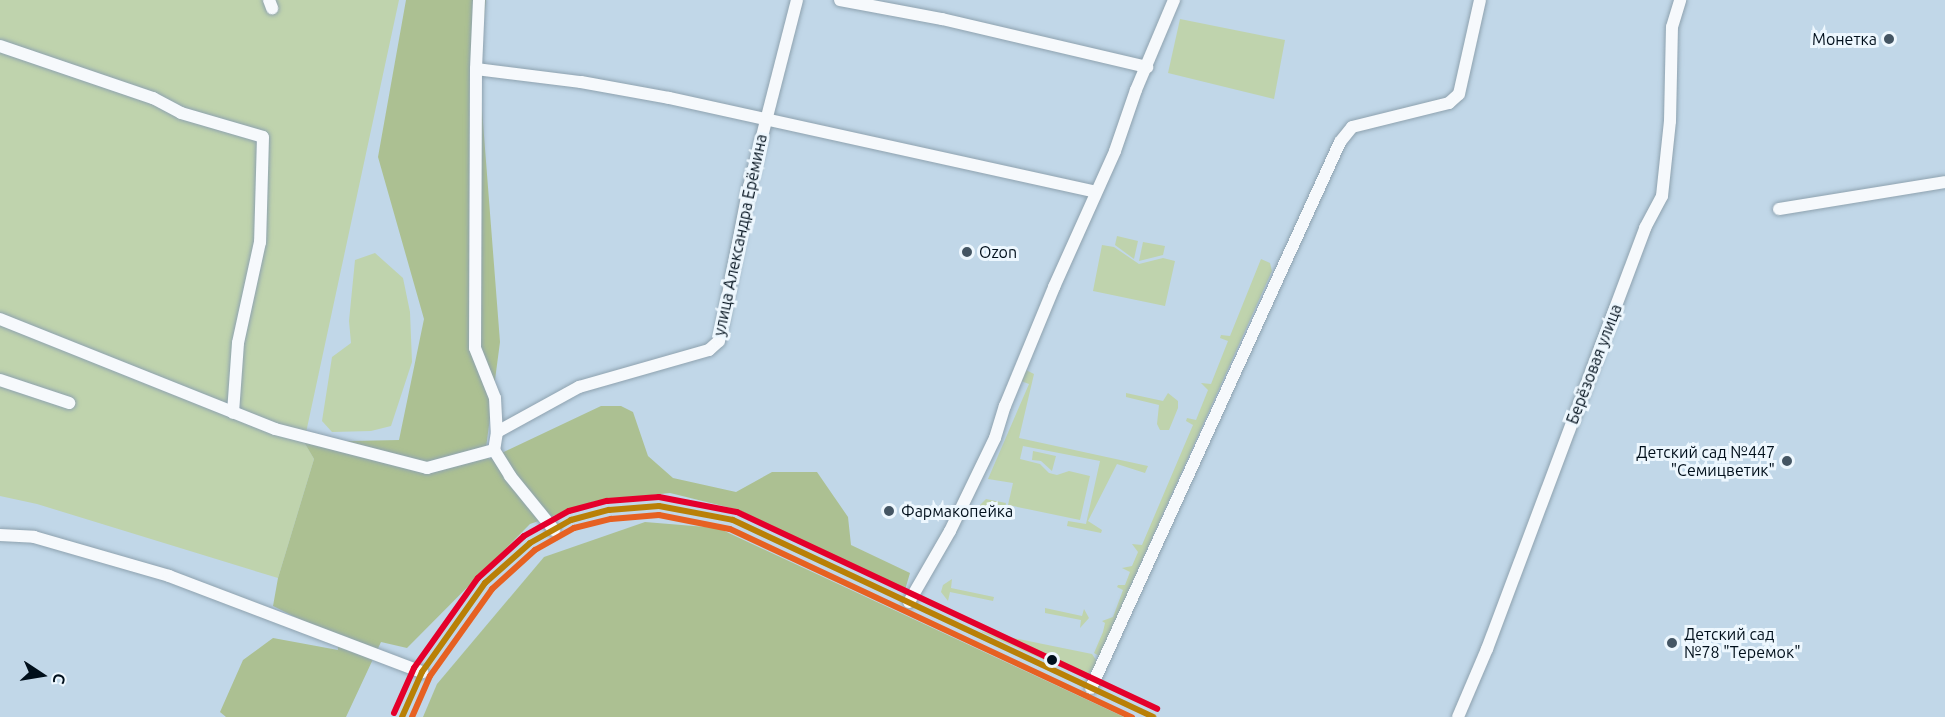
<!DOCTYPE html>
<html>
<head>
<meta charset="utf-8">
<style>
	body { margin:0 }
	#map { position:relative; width:1945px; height:717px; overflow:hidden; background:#c1d7e8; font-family:Ubuntu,sans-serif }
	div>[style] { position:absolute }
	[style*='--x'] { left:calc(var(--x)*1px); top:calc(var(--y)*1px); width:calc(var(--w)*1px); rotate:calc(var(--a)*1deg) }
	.green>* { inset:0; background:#bfd3ad }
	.forest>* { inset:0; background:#acc092 }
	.roads { filter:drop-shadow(0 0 2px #8ea2af) drop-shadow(0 0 2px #8ea2af) }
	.minor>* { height:12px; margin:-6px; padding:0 6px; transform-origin:6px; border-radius:6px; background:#f6f9fc }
	.bus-1>* { height:6px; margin:-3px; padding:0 3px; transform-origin:3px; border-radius:3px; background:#b98007 }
	.bus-2>* { height:6px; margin:-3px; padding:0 3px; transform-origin:3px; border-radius:3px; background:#e66122 }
	.bus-3>* { height:6px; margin:-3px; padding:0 3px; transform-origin:3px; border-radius:3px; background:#e4002b }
	.dots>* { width:16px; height:16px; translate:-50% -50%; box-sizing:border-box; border:3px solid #edf7fe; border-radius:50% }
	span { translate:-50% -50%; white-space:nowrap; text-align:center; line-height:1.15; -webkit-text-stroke:6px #edf7fe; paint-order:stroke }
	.poi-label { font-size:16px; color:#000f1b }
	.right { translate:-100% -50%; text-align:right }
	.left { translate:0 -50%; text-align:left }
	.street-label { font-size:16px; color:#000f1b }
	.north { position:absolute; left:12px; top:645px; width:60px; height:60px; -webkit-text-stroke:4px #edf7fe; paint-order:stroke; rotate:102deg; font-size:16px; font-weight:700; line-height:24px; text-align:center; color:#000f1b }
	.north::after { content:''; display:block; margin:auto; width:21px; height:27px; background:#000f1b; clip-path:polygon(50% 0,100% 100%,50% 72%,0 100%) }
</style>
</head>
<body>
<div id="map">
	<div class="green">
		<i style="clip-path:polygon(0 0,399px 0,304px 442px,314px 459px,278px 578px,37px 504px,0 496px)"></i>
		<i style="clip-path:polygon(1180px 19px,1285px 40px,1274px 99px,1168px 73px)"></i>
		<i style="clip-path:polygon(1117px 236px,1138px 241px,1134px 259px,1115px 245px)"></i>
		<i style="clip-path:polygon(1143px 242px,1165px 246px,1163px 255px,1139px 261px)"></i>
		<i style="clip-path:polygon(1102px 245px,1114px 247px,1139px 264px,1163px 258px,1175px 261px,1165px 306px,1093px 291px)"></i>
		<i style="clip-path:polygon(375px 253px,403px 278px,410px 312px,412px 362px,391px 426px,371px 431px,332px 432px,322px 421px,332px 357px,351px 343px,349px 321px,355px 260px)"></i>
		<i style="clip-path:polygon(1261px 259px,1270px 263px,1272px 271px,1099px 656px,1094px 653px,1103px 632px,1105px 623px,1102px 621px,1113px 617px,1123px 590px,1117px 587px,1118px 585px,1125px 585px,1130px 572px,1122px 568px,1132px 566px,1138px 552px,1132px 544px,1142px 545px,1193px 425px,1186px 421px,1187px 418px,1196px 420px,1208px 390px,1201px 383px,1211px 384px,1228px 341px,1220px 338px,1221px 335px,1230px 336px)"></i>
		<i style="clip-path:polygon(1026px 370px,1034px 374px,1019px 438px,1148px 466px,1145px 473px,1117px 464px,1088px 521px,1102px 530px,1101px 533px,1067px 526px,1068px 521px,1086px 524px,1100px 461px,1023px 446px,1020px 459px,1040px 464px,1049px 473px,1057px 475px,1069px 471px,1090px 476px,1080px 520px,1008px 505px,1013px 483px,988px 479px,1029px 384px,1021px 381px)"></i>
		<i style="clip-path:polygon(1126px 393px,1163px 401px,1168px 393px,1178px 401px,1178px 408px,1169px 430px,1160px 430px,1157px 424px,1159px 405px,1126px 397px)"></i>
		<i style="clip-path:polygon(1033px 451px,1056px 456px,1052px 471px,1041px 461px,1032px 460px)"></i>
		<i style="clip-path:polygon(986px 499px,1006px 503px,1005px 508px,1014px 510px,1013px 515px,978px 507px)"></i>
		<i style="clip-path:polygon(952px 579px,951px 588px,994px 597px,993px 601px,950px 592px,948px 601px,941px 592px,943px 585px)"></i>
		<i style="clip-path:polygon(1045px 608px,1082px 616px,1084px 609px,1089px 618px,1080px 628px,1081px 620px,1045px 613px)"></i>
		<i style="clip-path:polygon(979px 631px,1092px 654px,1098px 663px,1085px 678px)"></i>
	</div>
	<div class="forest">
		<i style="clip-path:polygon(406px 0,486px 0,479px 71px,500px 342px,486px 448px,489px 459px,601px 406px,621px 406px,633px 412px,648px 456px,673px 478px,736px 492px,772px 472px,817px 472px,848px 517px,851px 545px,910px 573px,905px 590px,739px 510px,670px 493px,595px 501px,530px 524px,407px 648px,381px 642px,346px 717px,226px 717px,220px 712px,243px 660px,273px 638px,338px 650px,337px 638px,273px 606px,278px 578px,314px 459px,304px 442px,399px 440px,424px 319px,378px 157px)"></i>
		<i style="clip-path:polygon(645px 522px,718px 528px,1124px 717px,423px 717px,437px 684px,544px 557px)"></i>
	</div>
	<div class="roads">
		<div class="minor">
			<i style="--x:269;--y:0;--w:9;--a:69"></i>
			<i style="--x:479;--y:0;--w:69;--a:92.5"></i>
			<i style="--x:476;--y:69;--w:279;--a:90.2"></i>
			<i style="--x:475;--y:348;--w:54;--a:68.2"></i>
			<i style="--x:495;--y:398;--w:34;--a:87"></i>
			<i style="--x:497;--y:432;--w:18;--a:99"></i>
			<i style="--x:494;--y:450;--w:31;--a:58"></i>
			<i style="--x:510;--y:476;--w:70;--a:50.8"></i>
			<i style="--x:840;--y:0;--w:104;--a:10.6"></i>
			<i style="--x:942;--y:19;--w:211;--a:13.2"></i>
			<i style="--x:0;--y:46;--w:162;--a:18.8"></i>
			<i style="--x:153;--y:98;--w:32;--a:28"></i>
			<i style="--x:181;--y:113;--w:85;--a:16.3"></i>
			<i style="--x:263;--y:137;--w:105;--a:91.6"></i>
			<i style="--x:260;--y:242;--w:103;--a:102.3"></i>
			<i style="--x:238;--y:343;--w:70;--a:94.1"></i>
			<i style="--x:476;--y:69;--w:106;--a:7.1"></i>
			<i style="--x:581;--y:82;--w:89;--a:10.3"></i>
			<i style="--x:669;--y:98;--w:436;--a:12.4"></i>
			<i style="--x:1779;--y:209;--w:168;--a:-9.2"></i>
			<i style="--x:0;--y:319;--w:296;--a:21.8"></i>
			<i style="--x:275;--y:429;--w:157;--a:14.4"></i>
			<i style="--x:427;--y:468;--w:69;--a:-15"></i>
			<i style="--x:0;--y:380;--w:73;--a:18.4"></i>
			<i style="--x:497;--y:432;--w:94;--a:-28.8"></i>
			<i style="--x:579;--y:387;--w:135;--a:-15.9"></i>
			<i style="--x:709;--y:350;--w:13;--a:-42"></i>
			<i style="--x:719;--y:341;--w:157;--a:-79"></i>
			<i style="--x:749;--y:187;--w:193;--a:-75.6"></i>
			<i style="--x:0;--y:535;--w:34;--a:3"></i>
			<i style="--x:34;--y:537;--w:141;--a:16.1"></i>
			<i style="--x:169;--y:576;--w:271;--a:20.8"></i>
			<i style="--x:909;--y:602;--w:82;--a:-60"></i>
			<i style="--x:950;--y:531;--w:103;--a:-64.2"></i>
			<i style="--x:995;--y:438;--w:34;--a:-73"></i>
			<i style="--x:1005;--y:406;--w:129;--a:-67.6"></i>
			<i style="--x:1054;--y:287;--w:149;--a:-65.8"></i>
			<i style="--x:1115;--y:151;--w:65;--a:-71"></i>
			<i style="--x:1136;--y:90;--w:98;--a:-67.1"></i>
			<i style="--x:1091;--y:688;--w:600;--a:-65.48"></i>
			<i style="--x:1340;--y:142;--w:19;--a:-51"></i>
			<i style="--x:1352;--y:127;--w:100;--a:-13.9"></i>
			<i style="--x:1449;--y:103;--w:13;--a:-42"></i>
			<i style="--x:1459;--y:94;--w:96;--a:-77.4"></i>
			<i style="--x:1458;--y:717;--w:74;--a:-66.9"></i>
			<i style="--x:1487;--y:649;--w:450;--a:-69.4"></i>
			<i style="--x:1645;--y:228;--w:36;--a:-62"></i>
			<i style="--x:1662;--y:196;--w:75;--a:-83.9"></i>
			<i style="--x:1670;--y:121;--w:94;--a:-88.8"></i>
			<i style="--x:1672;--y:27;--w:28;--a:-73"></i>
		</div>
	</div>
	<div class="bus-1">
		<i style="--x:402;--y:717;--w:49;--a:-66"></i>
		<i style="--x:422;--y:672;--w:109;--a:-54.7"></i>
		<i style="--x:485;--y:583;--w:60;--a:-41.6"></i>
		<i style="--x:530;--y:543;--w:47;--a:-29.3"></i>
		<i style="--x:571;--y:520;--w:39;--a:-15"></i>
		<i style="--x:609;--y:510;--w:50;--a:-4.6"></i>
		<i style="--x:659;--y:506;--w:75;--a:10.7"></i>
		<i style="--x:733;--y:520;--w:464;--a:25.1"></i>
	</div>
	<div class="bus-2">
		<i style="--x:412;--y:717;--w:45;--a:-66.3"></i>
		<i style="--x:430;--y:676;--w:107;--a:-54.5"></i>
		<i style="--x:492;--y:589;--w:58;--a:-42.2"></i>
		<i style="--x:535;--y:550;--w:45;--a:-29.4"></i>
		<i style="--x:574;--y:528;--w:38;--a:-14"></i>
		<i style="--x:611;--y:519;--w:48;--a:-4.8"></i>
		<i style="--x:659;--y:515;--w:72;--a:11.2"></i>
		<i style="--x:730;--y:529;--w:444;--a:25.1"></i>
	</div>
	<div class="bus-3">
		<i style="--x:394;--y:713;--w:49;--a:-66"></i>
		<i style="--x:414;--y:668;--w:110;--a:-54.6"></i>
		<i style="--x:478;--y:578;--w:62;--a:-42.4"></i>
		<i style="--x:524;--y:536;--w:51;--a:-29.1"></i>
		<i style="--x:569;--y:511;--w:39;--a:-15"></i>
		<i style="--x:607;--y:501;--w:52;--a:-4.4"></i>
		<i style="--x:659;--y:497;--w:79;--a:10.9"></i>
		<i style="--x:737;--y:512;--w:464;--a:25.1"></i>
	</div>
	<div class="dots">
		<i style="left:1889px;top:39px;background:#445563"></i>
		<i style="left:967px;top:252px;background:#445563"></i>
		<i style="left:1787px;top:461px;background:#445563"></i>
		<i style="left:889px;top:511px;background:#445563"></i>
		<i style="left:1672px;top:643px;background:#445563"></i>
		<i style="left:1052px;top:660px;background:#000f1b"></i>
	</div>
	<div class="poi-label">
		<span class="right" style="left:1877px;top:39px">Монетка</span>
		<span class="left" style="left:979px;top:252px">Ozon</span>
		<span class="right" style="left:1775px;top:461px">Детский сад №447<br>"Семицветик"</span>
		<span class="left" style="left:901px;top:511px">Фармакопейка</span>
		<span class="left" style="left:1684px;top:643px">Детский сад<br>№78 "Теремок"</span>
	</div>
	<div class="street-label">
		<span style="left:740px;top:235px;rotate:-78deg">улица Александра Ерёмина</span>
		<span style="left:1594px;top:364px;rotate:-69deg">Берёзовая улица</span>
	</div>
	<div class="north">С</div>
</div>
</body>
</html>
